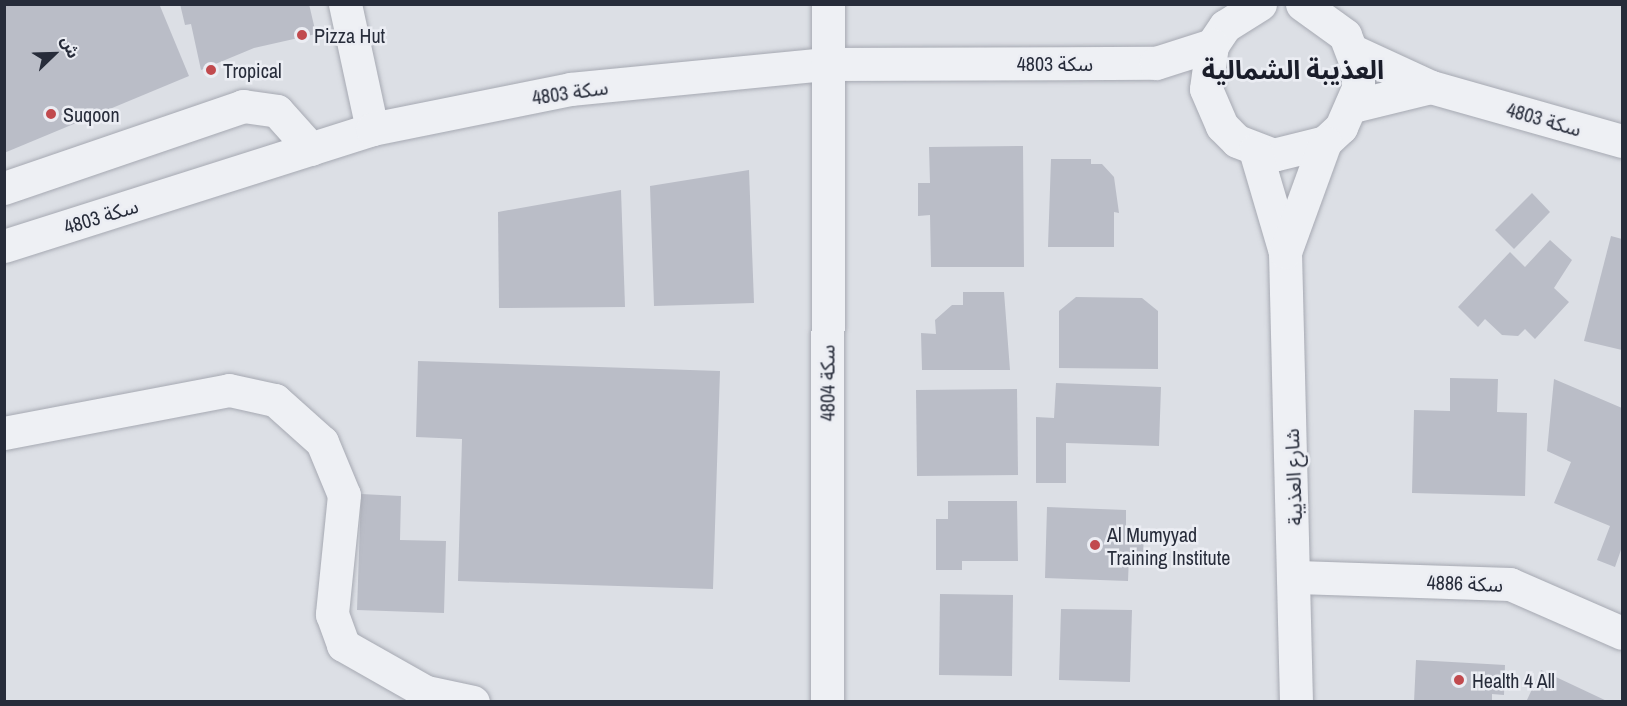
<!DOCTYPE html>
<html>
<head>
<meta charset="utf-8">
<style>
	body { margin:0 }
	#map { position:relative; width:1627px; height:706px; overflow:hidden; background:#dcdfe5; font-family:"Archivo Narrow","Noto Sans Arabic",sans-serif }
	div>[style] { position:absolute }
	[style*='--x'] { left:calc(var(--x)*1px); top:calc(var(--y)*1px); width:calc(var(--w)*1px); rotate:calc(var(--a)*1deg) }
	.building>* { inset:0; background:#babdc7 }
	.roads { filter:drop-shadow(0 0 2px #a6a9b2) drop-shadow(0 0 2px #a6a9b2) }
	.minor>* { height:33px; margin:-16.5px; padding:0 16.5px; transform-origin:16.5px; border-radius:16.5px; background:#eef0f4 }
	.dots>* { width:16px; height:16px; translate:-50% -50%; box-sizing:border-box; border:3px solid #ebedf3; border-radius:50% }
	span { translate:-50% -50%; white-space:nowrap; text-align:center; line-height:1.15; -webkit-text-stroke:5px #ebedf3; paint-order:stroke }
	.poi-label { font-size:20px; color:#272c3a }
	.left { translate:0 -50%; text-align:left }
	.street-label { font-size:20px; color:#272c3a }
	.district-label { font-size:26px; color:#1a1d2a; font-weight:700 }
	.frame { position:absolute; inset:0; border:6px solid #272c3a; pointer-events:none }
	.north { position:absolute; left:24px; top:24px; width:60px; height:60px; -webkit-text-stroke:4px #ebedf3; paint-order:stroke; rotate:67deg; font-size:16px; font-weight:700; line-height:24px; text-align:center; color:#272c3a }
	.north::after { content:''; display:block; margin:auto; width:21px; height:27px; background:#272c3a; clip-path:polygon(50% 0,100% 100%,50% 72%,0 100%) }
</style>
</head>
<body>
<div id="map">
	<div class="building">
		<i style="clip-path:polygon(4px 4px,160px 6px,189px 76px,4px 153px)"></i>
		<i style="clip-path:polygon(180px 4px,309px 4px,316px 34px,254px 48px,201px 70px,191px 24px,185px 25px)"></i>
		<i style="clip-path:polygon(1023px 146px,1024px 267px,931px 267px,930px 215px,918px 216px,918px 183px,930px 183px,929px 147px)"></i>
		<i style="clip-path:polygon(1051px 159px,1091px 159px,1091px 164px,1102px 164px,1114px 177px,1119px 213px,1114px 212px,1114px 247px,1048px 247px)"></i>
		<i style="clip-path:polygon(749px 170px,754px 303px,654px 306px,650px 186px)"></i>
		<i style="clip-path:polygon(621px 190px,625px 307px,499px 308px,498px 212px)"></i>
		<i style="clip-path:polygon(1532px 193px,1550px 212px,1514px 249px,1495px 230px)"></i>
		<i style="clip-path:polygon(1611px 236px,1622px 239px,1622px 350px,1584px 341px)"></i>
		<i style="clip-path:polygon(1550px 240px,1572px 260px,1554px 288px,1569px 302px,1535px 339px,1525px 329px,1518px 336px,1502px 335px,1485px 319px,1478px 327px,1458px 307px,1510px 252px,1525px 267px)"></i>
		<i style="clip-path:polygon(963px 292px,1004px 292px,1010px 370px,922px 370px,921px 333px,936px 334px,935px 320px,952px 305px,963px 305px)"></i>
		<i style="clip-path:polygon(1076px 297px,1142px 298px,1158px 311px,1158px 369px,1059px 368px,1059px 311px)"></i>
		<i style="clip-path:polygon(418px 361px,720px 371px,713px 589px,458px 581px,462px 439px,416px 437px)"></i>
		<i style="clip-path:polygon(1450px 378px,1498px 379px,1497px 412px,1527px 413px,1525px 496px,1412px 493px,1414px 410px,1450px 411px)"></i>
		<i style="clip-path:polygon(1554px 379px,1622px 408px,1622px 547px,1615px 567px,1597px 560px,1610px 526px,1554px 503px,1571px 462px,1547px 451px)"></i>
		<i style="clip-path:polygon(1056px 383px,1161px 387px,1159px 446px,1066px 443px,1066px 483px,1036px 483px,1036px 417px,1054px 418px)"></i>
		<i style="clip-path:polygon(1017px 389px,1018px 475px,917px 476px,916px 390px)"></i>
		<i style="clip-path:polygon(361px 494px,401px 496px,400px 540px,446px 541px,444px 613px,357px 610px)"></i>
		<i style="clip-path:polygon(948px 501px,1017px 501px,1018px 561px,962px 561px,962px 570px,936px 570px,936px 519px,948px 519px)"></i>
		<i style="clip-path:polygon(1047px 507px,1126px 510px,1126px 532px,1144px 532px,1143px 558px,1129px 557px,1128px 581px,1045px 578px)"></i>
		<i style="clip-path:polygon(940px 594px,1013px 595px,1012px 676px,939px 675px)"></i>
		<i style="clip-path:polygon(1061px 609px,1132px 610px,1130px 682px,1059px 680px)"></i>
		<i style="clip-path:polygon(1416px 660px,1505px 665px,1504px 695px,1492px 694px,1492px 702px,1414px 702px)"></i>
		<i style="clip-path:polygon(1541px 670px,1609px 702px,1526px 702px)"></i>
	</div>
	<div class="roads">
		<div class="minor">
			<i style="--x:345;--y:4;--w:128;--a:77.8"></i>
			<i style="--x:1260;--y:4;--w:41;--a:147.8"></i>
			<i style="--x:1225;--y:26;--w:23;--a:124"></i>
			<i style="--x:1212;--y:45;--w:44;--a:97.8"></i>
			<i style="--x:1206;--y:89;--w:40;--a:66.6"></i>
			<i style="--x:1222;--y:126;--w:21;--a:45"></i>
			<i style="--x:1237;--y:141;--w:39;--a:21"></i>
			<i style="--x:1273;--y:155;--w:54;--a:-14"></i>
			<i style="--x:1325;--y:142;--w:22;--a:-43"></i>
			<i style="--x:1341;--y:127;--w:43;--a:-66.4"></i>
			<i style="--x:1358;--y:88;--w:19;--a:-90"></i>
			<i style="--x:1358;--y:69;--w:36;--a:-111"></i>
			<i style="--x:1345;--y:35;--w:53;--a:-144.2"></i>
			<i style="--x:1353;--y:51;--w:86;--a:24.8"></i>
			<i style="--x:1431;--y:87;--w:198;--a:15.8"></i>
			<i style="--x:1353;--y:106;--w:80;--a:-13.7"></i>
			<i style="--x:1255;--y:150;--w:106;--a:73.6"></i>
			<i style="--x:1285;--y:252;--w:450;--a:88.6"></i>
			<i style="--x:4;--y:188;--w:253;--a:-18.9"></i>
			<i style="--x:243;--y:106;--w:34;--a:8"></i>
			<i style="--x:277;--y:111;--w:51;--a:48.2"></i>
			<i style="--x:4;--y:246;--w:386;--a:-17.6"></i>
			<i style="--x:372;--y:129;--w:202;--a:-11.4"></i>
			<i style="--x:570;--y:89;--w:258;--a:-5.6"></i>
			<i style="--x:827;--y:64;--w:329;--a:-0.2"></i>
			<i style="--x:1156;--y:63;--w:59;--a:-17.8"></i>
			<i style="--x:1285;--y:252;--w:117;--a:-70"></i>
			<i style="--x:4;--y:433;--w:229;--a:-10.8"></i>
			<i style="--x:229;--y:390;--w:47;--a:12.3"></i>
			<i style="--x:275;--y:400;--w:63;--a:41.8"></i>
			<i style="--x:322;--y:442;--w:57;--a:67.5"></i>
			<i style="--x:344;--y:495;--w:120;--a:95.8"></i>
			<i style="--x:332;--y:614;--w:33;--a:70"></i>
			<i style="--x:343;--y:645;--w:95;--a:29.5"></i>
			<i style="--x:426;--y:692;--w:48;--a:12"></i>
			<i style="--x:1297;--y:577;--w:213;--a:1.9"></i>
			<i style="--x:1510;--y:584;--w:122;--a:23.6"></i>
			<i style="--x:827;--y:702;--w:698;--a:-89.92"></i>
		</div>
	</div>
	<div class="dots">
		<i style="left:302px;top:35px;background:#c14a4e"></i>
		<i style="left:211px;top:70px;background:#c14a4e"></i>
		<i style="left:51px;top:114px;background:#c14a4e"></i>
		<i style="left:1095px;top:545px;background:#c14a4e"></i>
		<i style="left:1459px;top:680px;background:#c14a4e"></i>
	</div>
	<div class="poi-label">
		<span class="left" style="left:314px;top:35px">Pizza Hut</span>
		<span class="left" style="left:223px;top:70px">Tropical</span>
		<span class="left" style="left:63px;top:114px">Suqoon</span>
		<span class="left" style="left:1107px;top:546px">Al Mumyyad<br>Training Institute</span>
		<span class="left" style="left:1472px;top:680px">Health 4 All</span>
	</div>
	<div class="street-label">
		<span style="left:1055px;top:63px">سكة 4803</span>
		<span style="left:570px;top:92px;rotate:-8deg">سكة 4803</span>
		<span style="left:1544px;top:119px;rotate:16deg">سكة 4803</span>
		<span style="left:101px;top:216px;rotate:-17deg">سكة 4803</span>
		<span style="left:827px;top:383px;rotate:-90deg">سكة 4804</span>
		<span style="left:1293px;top:477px;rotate:-92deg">شارع العذيبة</span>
		<span style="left:1465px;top:583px;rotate:2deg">سكة 4886</span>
	</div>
	<div class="district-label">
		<span style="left:1293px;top:70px">العذيبة الشمالية</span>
	</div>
	<div class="frame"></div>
	<div class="north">ش</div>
</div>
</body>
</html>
